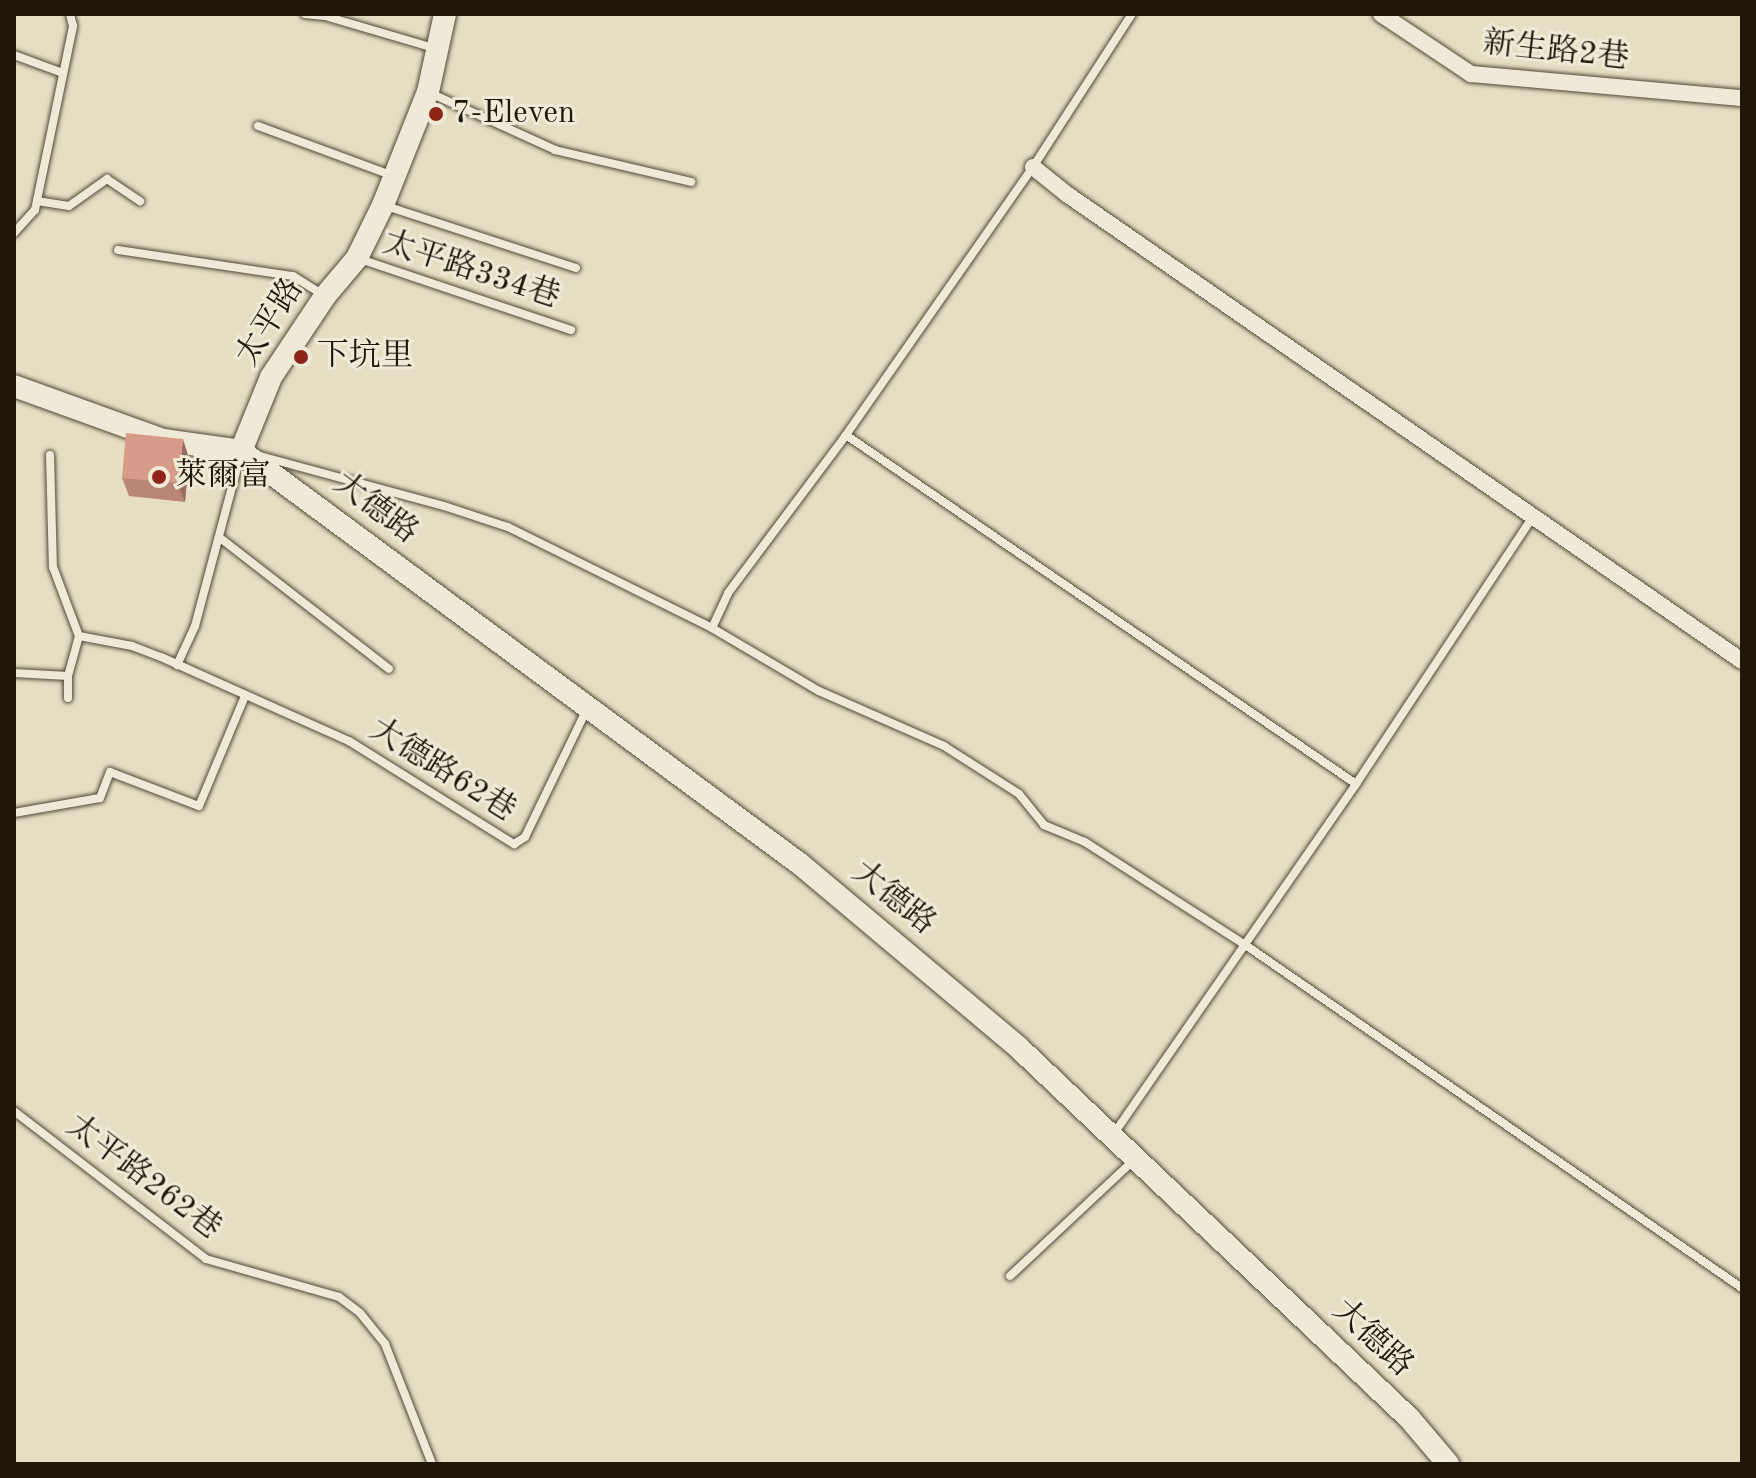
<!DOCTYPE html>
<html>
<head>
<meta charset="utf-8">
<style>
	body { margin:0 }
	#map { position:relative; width:1756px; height:1478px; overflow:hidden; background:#e6dec3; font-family:"Old Standard TT","Noto Serif TC",serif }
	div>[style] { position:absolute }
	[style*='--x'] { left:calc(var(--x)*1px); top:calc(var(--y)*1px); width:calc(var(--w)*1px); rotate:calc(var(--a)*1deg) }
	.roads { filter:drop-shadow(0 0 2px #524836) drop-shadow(0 0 2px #524836) }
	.lane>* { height:8px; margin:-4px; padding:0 4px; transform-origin:4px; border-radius:4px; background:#efead8 }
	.street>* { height:16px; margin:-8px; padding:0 8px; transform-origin:8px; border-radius:8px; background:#efead8 }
	.secondary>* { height:22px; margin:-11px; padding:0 11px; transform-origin:11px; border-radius:11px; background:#efead8 }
	.wall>* { inset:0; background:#b98676 }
	.shaded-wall>* { inset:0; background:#966d60 }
	.building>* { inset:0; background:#d79c89 }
	.dots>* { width:22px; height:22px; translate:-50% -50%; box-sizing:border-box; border:4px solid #efead8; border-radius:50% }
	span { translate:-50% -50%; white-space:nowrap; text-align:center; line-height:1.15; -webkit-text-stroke:6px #efead8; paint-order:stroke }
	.street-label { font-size:32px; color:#211607 }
	.poi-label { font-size:32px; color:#211607 }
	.left { translate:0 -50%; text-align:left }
	.frame { position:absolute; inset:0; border:16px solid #211607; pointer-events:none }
</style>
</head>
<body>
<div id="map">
	<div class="roads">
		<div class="lane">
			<i style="--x:305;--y:14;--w:20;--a:6"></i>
			<i style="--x:325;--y:16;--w:117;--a:16.4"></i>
			<i style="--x:14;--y:55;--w:52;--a:20.2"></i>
			<i style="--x:428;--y:92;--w:140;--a:24.5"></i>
			<i style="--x:555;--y:150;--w:140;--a:13.2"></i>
			<i style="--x:258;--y:126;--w:144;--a:20.3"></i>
			<i style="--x:37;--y:201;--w:32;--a:9"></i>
			<i style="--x:69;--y:206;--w:47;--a:-35.4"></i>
			<i style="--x:107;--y:179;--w:40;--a:34"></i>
			<i style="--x:383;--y:205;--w:203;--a:18.1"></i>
			<i style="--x:14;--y:233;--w:31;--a:-48"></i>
			<i style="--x:35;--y:210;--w:188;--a:-78.3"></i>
			<i style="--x:73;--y:26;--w:12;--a:-104"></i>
			<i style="--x:118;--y:250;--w:177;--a:8.5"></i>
			<i style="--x:293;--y:276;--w:36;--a:32"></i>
			<i style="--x:357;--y:258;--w:226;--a:18.6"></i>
			<i style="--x:846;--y:435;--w:618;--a:34.38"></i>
			<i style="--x:50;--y:455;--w:112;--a:88.5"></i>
			<i style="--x:53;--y:567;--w:74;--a:69.4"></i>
			<i style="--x:79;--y:636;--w:41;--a:105.4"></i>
			<i style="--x:68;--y:676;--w:22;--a:90"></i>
			<i style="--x:260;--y:456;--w:191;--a:15.2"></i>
			<i style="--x:444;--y:506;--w:67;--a:18.2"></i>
			<i style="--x:508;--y:527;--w:228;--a:26.3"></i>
			<i style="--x:712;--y:628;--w:124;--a:30.5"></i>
			<i style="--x:819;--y:691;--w:137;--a:23.7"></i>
			<i style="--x:944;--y:746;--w:89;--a:32.6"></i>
			<i style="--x:1019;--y:794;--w:40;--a:51"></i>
			<i style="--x:1044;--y:825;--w:44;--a:22.5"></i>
			<i style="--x:1085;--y:842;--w:189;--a:32.7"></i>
			<i style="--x:1244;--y:944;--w:605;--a:34.64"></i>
			<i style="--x:219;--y:537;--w:215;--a:37.8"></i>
			<i style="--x:712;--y:628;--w:38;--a:-65"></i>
			<i style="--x:728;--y:593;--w:197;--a:-53.2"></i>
			<i style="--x:846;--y:435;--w:327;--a:-55.1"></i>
			<i style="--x:1033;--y:167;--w:182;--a:-57.1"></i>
			<i style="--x:79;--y:636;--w:54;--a:10.7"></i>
			<i style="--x:132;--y:646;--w:31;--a:21"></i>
			<i style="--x:161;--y:657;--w:206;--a:24.1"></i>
			<i style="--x:349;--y:741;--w:195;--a:32"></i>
			<i style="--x:514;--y:844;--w:13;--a:-32"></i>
			<i style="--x:525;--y:837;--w:142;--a:-64.2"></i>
			<i style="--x:177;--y:665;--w:43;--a:-65.2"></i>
			<i style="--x:195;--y:626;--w:179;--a:-75.1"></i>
			<i style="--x:14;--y:673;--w:54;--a:3.2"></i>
			<i style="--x:14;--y:813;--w:87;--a:-9.9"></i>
			<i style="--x:100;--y:798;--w:28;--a:-69"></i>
			<i style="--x:110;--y:772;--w:95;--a:20.9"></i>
			<i style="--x:199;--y:806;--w:119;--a:-67.3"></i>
			<i style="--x:14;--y:1111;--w:242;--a:37.6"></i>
			<i style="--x:206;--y:1259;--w:138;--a:15.9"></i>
			<i style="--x:339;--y:1297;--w:26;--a:37"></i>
			<i style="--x:360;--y:1313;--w:40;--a:51"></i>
			<i style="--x:385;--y:1344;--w:129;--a:68.6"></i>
			<i style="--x:1113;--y:1135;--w:427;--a:-55.3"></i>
			<i style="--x:1356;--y:784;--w:320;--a:-56.5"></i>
			<i style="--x:1010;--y:1276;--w:170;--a:-43.1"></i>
		</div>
		<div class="street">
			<i style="--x:1381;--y:14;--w:108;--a:33.7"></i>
			<i style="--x:1471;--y:74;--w:272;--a:5.1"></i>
			<i style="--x:1033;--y:167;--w:45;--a:38.7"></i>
			<i style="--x:1068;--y:195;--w:819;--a:34.66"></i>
		</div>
		<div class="secondary">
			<i style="--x:14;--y:386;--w:158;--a:19.9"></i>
			<i style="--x:163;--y:440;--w:79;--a:8"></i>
			<i style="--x:241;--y:451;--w:695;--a:36.46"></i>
			<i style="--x:800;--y:864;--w:285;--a:40"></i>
			<i style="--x:1018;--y:1047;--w:540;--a:43.5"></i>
			<i style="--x:1410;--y:1419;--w:59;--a:49.8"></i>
			<i style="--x:241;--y:451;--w:80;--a:-67.9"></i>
			<i style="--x:271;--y:377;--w:97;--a:-56.3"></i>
			<i style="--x:325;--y:296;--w:50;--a:-49.9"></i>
			<i style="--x:357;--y:258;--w:59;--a:-63.9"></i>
			<i style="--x:383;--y:205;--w:122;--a:-68.3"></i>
			<i style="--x:428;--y:92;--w:80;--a:-77.7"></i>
		</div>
	</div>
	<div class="wall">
		<i style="clip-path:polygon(189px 458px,185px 502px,129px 496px,122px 478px)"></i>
	</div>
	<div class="shaded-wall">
		<i style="clip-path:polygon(183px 439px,189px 458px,185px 502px,178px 483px)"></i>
	</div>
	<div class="building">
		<i style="clip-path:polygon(126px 433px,183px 439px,178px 483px,122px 478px)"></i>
	</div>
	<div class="dots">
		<i style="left:436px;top:114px;background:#8f2418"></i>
		<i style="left:301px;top:357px;background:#8f2418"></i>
		<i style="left:159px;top:477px;background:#8f2418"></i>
	</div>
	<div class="street-label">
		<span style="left:1556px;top:52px;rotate:6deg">新生路2巷</span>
		<span style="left:471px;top:271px;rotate:18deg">太平路334巷</span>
		<span style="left:271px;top:323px;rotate:-58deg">太平路</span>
		<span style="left:375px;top:509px;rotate:37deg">大德路</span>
		<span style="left:442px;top:771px;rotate:32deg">大德路62巷</span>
		<span style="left:893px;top:899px;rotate:39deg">大德路</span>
		<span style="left:143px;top:1178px;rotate:37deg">太平路262巷</span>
		<span style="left:1372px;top:1339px;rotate:43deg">大德路</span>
	</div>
	<div class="poi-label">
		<span class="left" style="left:452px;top:114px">7-Eleven</span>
		<span class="left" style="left:317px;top:357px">下坑里</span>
		<span class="left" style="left:175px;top:477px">萊爾富</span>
	</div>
	<div class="frame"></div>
</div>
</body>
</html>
